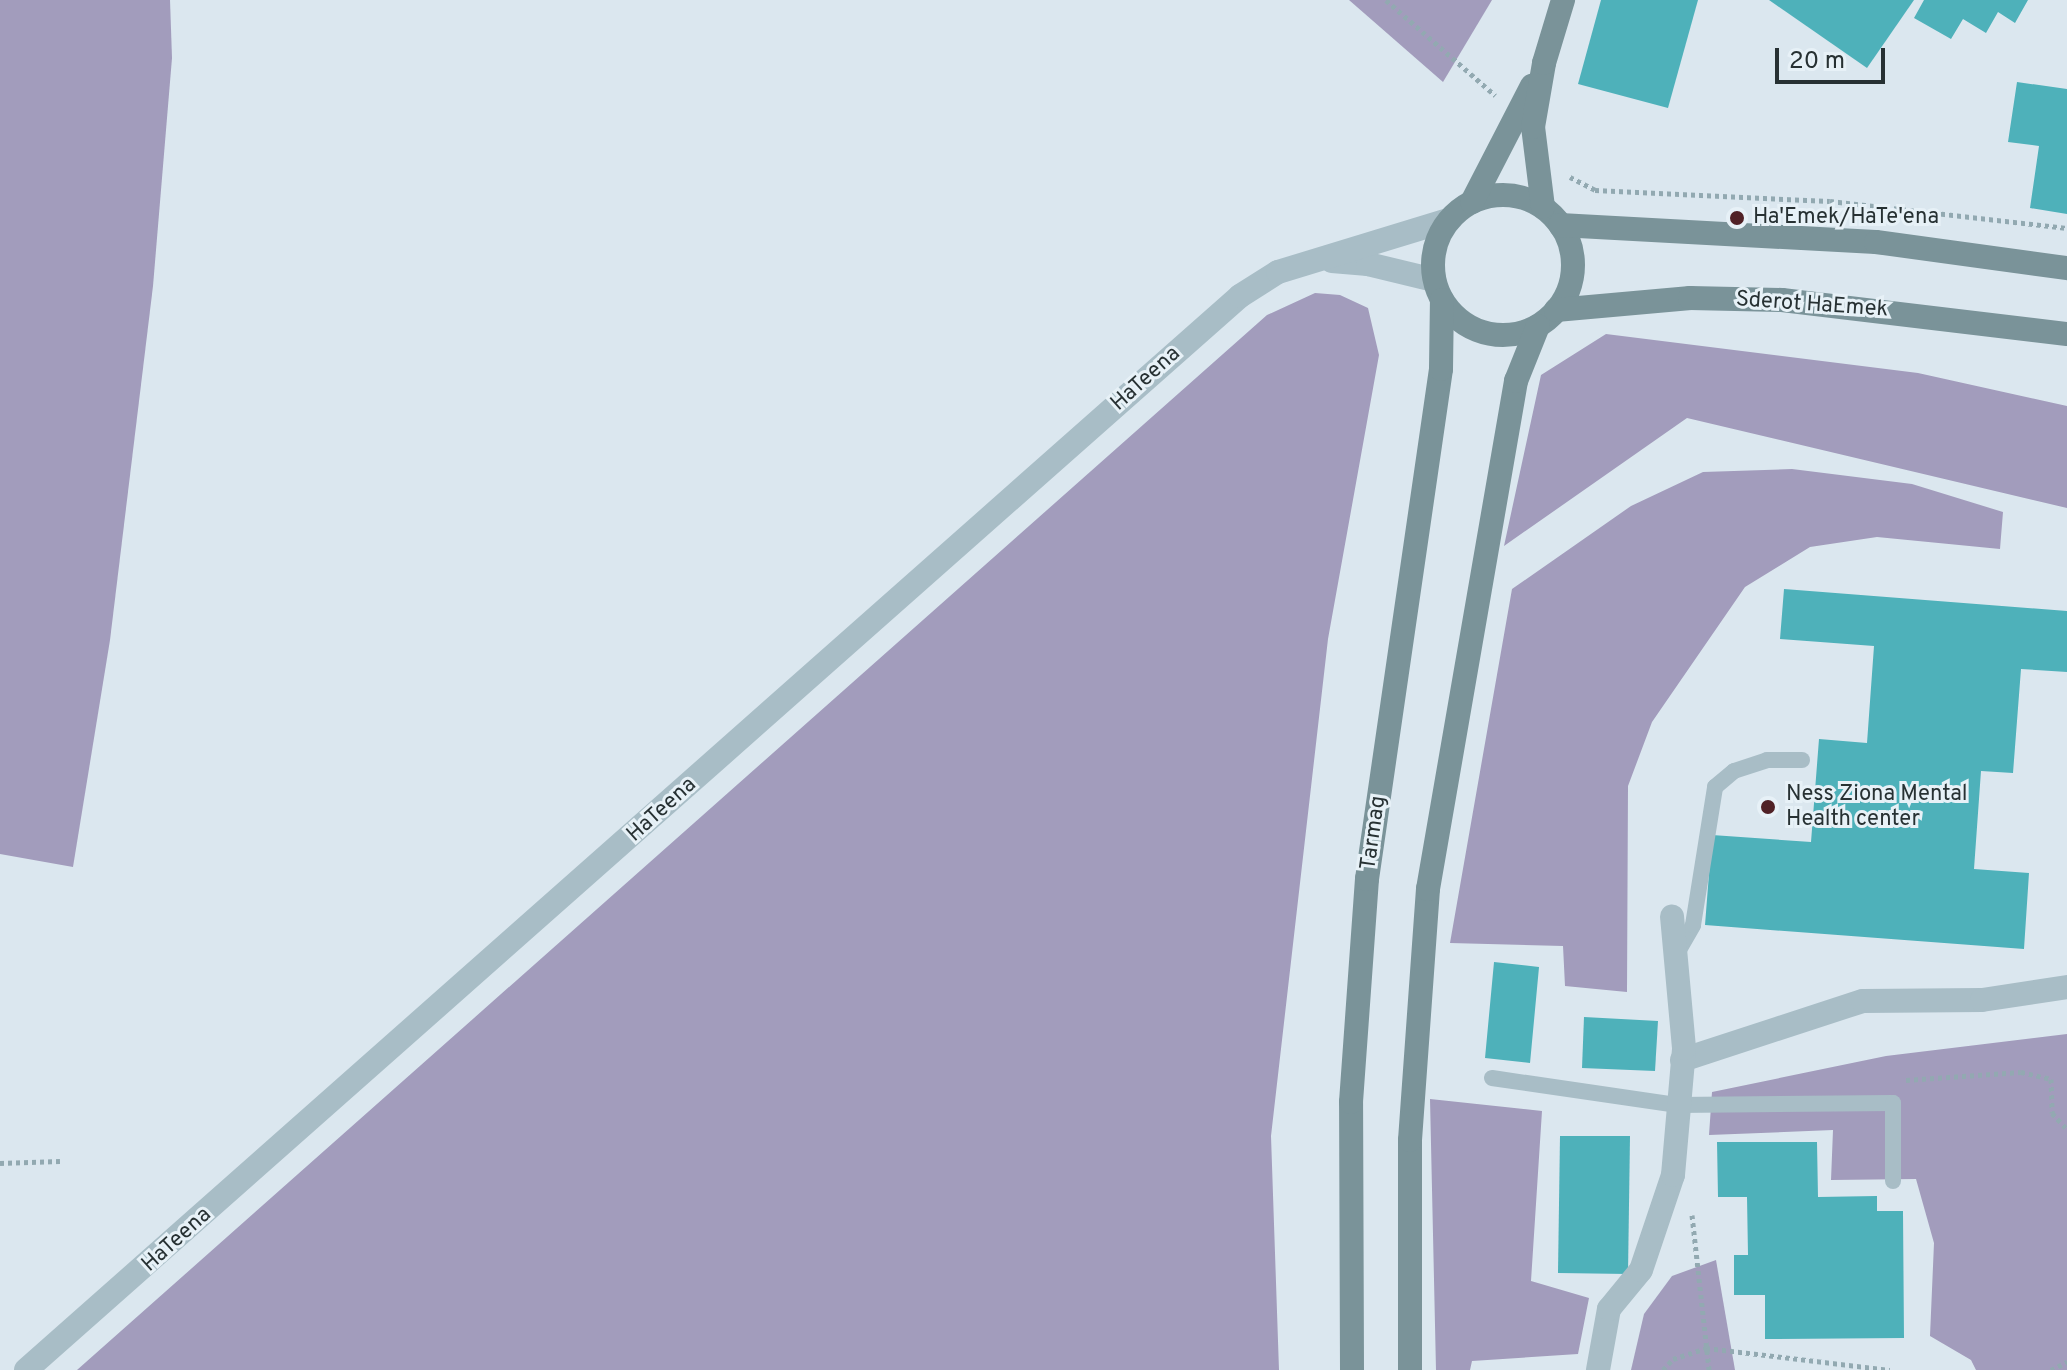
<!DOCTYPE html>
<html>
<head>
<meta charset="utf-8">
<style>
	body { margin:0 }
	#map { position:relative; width:2067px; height:1370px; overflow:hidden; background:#dbe7ef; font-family:Overpass,sans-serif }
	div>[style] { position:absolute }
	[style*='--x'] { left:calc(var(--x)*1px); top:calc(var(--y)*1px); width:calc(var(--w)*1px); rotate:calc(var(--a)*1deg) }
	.green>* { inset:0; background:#a29cbc }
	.building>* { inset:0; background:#4eb1ba }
	.path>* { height:5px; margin-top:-2.5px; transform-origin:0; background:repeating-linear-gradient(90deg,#92a9b1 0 4px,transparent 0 8px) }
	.lane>* { height:16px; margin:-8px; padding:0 8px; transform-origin:8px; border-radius:8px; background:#a8bdc6 }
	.street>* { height:24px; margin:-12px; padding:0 12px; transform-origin:12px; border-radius:12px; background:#a8bdc6 }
	.secondary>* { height:24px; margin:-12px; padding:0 12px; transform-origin:12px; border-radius:12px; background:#7a9399 }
	.secondary>.ring { margin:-12px; padding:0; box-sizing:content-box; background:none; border:24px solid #7a9399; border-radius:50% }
	.dots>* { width:22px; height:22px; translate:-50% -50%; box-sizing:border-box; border:4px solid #e7f1f7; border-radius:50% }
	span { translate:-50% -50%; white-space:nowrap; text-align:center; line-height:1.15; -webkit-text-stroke:6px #e7f1f7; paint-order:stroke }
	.poi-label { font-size:22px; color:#273133 }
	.left { translate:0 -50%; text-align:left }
	.street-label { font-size:22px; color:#273133 }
	.scale { position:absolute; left:1775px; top:48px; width:110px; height:36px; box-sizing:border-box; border:4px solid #273133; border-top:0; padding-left:10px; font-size:24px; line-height:28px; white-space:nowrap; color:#273133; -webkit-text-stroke:6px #e7f1f7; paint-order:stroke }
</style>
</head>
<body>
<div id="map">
	<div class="green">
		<i style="clip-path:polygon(0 0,170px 0,172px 58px,153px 286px,110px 640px,73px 867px,0 854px)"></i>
		<i style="clip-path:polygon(1349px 0,1492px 0,1443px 82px)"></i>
		<i style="clip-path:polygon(1315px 293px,1340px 295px,1368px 308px,1379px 355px,1328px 639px,1271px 1136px,1279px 1370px,77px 1370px,1267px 315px)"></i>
		<i style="clip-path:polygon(1606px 334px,1918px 373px,2067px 406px,2067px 508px,1687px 418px,1504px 546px,1541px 375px)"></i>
		<i style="clip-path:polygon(1792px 469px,1912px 484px,2003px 512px,2000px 549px,1877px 537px,1810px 547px,1745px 587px,1652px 722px,1628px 786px,1627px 992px,1565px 986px,1563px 946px,1450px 943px,1512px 589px,1631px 506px,1703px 472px)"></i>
		<i style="clip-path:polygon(2067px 1034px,2067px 1370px,1976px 1370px,1971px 1360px,1930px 1336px,1934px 1243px,1916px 1179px,1831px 1180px,1833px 1130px,1709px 1135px,1712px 1092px,1886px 1056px)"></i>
		<i style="clip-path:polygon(1430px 1099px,1542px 1111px,1531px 1281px,1589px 1298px,1578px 1354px,1472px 1361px,1470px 1370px,1436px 1370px)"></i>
		<i style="clip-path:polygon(1716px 1260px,1735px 1370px,1631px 1370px,1644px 1314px,1672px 1276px)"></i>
	</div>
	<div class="building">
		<i style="clip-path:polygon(1601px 0,1698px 0,1668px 108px,1578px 84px)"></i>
		<i style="clip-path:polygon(1769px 0,1914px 0,1867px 68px)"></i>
		<i style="clip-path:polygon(1924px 0,2028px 0,2015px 23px,1998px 12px,1986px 33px,1963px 19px,1951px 39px,1914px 18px)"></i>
		<i style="clip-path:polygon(2017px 82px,2067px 89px,2067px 214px,2030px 208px,2039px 146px,2008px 142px)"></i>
		<i style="clip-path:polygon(1784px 589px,2067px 611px,2067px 672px,2021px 669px,2013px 773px,1981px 771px,1974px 869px,2029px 873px,2024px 949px,1705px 925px,1712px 835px,1811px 842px,1819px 739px,1867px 743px,1874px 646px,1780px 639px)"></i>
		<i style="clip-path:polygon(1494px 962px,1539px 967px,1530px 1063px,1485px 1058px)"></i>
		<i style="clip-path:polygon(1584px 1017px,1658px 1021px,1655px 1071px,1582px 1068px)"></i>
		<i style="clip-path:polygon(1560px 1136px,1630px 1136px,1628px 1274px,1558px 1273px)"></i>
		<i style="clip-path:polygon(1717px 1142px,1817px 1142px,1818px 1197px,1877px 1196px,1877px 1211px,1903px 1211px,1904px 1338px,1765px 1339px,1765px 1295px,1734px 1295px,1734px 1255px,1748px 1255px,1747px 1197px,1718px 1197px)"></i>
	</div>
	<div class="path">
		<i style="--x:1386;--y:0;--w:145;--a:41.1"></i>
		<i style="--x:1570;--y:177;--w:28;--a:27"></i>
		<i style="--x:1595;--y:190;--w:235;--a:2.7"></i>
		<i style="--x:1830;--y:201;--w:239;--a:6.5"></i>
		<i style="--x:1906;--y:1080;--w:115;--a:-4"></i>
		<i style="--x:2021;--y:1072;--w:31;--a:13"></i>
		<i style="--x:2051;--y:1079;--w:34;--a:88"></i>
		<i style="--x:2052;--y:1113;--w:22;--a:47"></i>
		<i style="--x:0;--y:1163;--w:60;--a:-1.9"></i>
		<i style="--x:1692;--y:1215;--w:156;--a:83.7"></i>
		<i style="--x:1663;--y:1370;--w:15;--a:-48"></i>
		<i style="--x:1673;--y:1359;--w:35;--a:-18"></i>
		<i style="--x:1706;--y:1348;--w:185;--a:6.8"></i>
		<i style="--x:2051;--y:1370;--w:18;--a:-27"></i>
	</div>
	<div class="lane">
		<i style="--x:1676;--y:955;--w:34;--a:-60"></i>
		<i style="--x:1693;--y:925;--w:140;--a:-80.9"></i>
		<i style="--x:1715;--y:787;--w:25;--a:-40"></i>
		<i style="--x:1734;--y:771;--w:35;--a:-18"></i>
		<i style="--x:1767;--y:760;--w:35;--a:0"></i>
		<i style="--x:1492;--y:1078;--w:186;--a:8.3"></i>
		<i style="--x:1676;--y:1105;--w:217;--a:-0.5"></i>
		<i style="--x:1893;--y:1103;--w:78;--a:90"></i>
	</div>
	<div class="street">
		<i style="--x:1332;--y:261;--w:36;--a:5"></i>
		<i style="--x:1368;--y:264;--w:68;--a:13.6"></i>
		<i style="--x:1682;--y:1060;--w:190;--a:-18.1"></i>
		<i style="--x:1863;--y:1001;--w:119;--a:-0.5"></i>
		<i style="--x:1982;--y:1000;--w:86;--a:-8.7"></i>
		<i style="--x:26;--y:1370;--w:1621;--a:-41.5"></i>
		<i style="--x:1240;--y:296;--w:45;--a:-32.3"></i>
		<i style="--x:1278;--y:272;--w:178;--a:-17"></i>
		<i style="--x:1598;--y:1370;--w:62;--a:-79.8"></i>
		<i style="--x:1609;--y:1309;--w:50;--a:-50.6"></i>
		<i style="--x:1641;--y:1270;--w:100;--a:-71.4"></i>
		<i style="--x:1673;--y:1175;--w:127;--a:-85"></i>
		<i style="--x:1684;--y:1048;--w:132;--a:-95.2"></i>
	</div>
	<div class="secondary">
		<i class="ring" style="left:1433px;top:195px;width:116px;height:116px"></i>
		<i style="--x:1472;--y:202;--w:131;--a:-62.7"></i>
		<i style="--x:1543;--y:207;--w:81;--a:-97.1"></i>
		<i style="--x:1533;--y:127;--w:65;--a:-80.2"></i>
		<i style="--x:1544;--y:63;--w:66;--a:-73.2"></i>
		<i style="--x:1560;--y:225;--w:316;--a:3.1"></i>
		<i style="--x:1876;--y:242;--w:193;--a:7.8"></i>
		<i style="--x:1556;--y:310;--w:135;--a:-5.1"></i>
		<i style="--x:1690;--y:298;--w:92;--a:1.2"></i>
		<i style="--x:1782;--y:300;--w:287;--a:6.8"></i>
		<i style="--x:1352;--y:1370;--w:268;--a:-90.2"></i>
		<i style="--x:1351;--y:1102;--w:224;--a:-85.9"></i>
		<i style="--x:1367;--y:879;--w:515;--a:-81.74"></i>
		<i style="--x:1441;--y:369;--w:69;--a:-89.2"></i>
		<i style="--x:1410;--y:1370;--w:230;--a:-90"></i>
		<i style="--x:1410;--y:1140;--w:252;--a:-85.9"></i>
		<i style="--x:1428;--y:889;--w:516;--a:-80.17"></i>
		<i style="--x:1516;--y:381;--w:59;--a:-68.2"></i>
	</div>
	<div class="dots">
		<i style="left:1737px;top:218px;background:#502126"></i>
		<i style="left:1768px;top:807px;background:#502126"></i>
	</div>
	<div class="poi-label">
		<span class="left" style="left:1753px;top:218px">Ha'Emek/HaTe'ena</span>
		<span class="left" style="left:1786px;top:807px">Ness Ziona Mental<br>Health center</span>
	</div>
	<div class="street-label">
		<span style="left:1812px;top:305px;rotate:4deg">Sderot HaEmek</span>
		<span style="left:1146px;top:379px;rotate:-42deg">HaTeena</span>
		<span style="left:662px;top:810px;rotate:-42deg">HaTeena</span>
		<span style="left:1374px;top:833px;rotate:-82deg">Tarmag</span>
		<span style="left:177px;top:1240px;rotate:-42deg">HaTeena</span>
	</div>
	<div class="scale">20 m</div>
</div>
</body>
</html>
